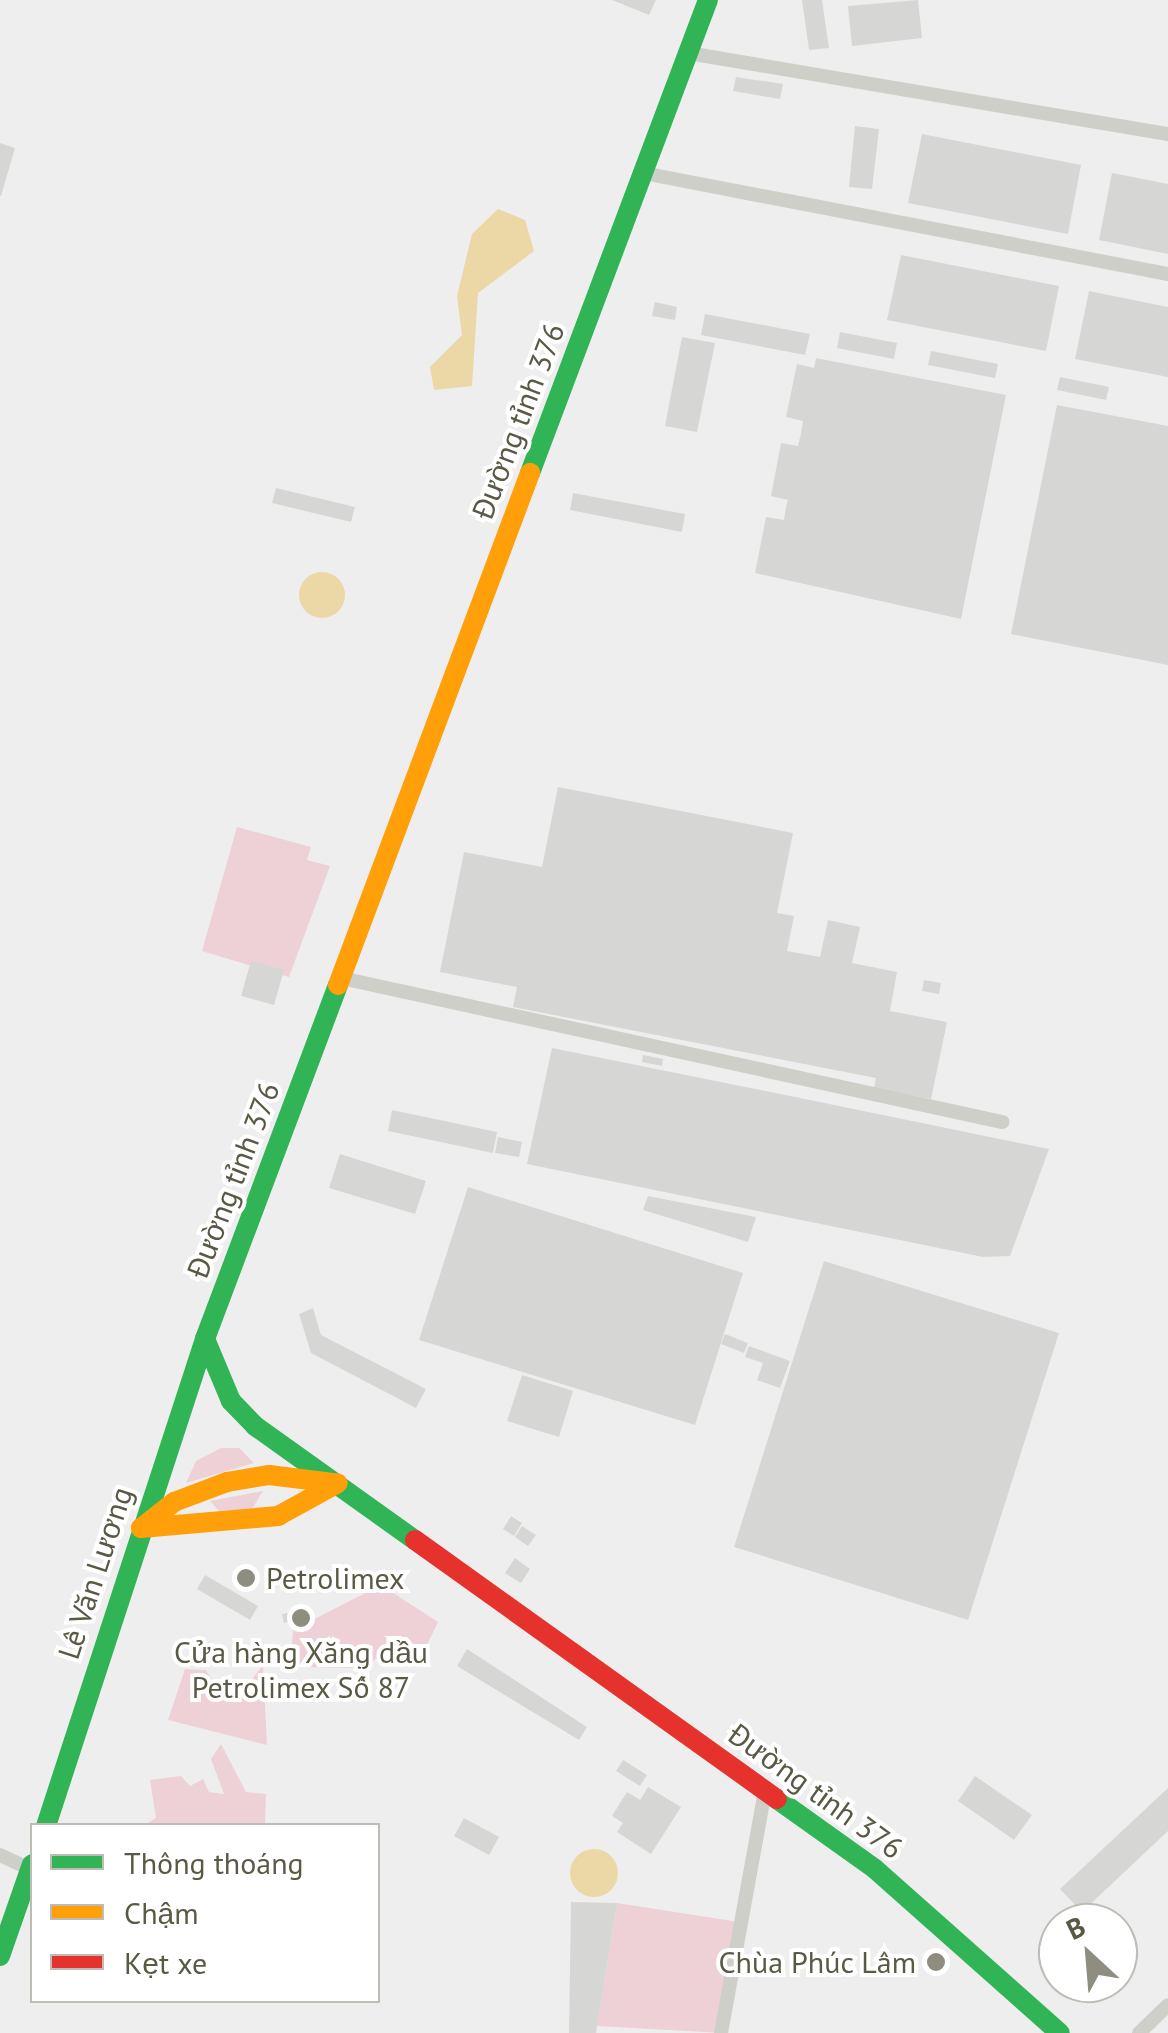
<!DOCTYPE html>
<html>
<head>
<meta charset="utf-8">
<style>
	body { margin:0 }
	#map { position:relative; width:1168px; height:2033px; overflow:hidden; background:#eeeeef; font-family:"PT Sans",sans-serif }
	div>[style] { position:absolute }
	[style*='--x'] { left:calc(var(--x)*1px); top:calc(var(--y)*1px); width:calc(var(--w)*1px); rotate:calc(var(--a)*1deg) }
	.green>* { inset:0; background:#eed1d6 }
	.water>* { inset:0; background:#ecd7a6 }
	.round { border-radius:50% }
	.building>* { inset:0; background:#d6d7d5 }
	.street>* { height:14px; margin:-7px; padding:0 7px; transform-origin:7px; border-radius:7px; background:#cfcfca }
	.fast>* { height:20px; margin:-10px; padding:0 10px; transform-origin:10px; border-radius:10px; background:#30b455 }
	.slow>* { height:20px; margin:-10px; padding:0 10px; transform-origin:10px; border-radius:10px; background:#ff9f0a }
	.jam>* { height:20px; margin:-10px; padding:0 10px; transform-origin:10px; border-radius:10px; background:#e5322d }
	.dots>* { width:28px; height:28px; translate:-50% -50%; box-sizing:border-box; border:5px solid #fff; border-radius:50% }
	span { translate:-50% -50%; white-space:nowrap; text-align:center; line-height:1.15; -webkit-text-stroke:8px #fff; paint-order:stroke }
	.street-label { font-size:30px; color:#5a5945 }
	.poi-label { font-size:30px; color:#5a5945 }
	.left { translate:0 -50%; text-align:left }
	.right { translate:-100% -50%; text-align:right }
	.legend { position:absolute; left:30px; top:1823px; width:350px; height:180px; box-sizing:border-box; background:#fff; border:2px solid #bdbdb5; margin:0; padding:12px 18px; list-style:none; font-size:30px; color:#5a5945 }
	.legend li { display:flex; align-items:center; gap:20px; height:50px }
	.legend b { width:50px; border:2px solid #bdbdb5 }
	.north { position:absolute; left:1038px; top:1903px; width:100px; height:100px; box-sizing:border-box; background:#fff; border:2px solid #bdbdb5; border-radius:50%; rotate:334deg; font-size:28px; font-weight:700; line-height:40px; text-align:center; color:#5a5945 }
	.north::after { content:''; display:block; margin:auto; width:35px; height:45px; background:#8e8d80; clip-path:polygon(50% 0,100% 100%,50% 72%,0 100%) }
</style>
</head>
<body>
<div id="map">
	<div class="green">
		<i style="clip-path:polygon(237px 827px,311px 847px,307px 860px,330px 866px,289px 977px,202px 951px)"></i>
		<i style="clip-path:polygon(221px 1448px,239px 1448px,254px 1463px,186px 1483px,196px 1461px)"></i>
		<i style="clip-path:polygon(263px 1491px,252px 1509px,219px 1511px,210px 1501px)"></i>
		<i style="clip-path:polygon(381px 1585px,438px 1622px,423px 1653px,375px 1659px,369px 1668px,290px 1667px,293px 1630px)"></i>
		<i style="clip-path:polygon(263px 1665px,267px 1745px,168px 1720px,185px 1669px,206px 1670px,221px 1697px,246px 1687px)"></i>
		<i style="clip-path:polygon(221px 1744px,246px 1792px,266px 1794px,265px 1825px,145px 1825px,156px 1818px,150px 1780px,181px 1776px,190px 1786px,203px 1779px,209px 1792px,224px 1794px,211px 1759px)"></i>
		<i style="clip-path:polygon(617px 1903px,739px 1922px,722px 2033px,597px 2026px)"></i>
	</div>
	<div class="water">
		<i style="clip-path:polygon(498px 209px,525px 220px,534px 251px,478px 293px,472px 386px,434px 390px,430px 367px,462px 335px,457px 296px,472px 234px)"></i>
		<i class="round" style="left:299px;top:572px;width:46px;height:46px"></i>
		<i class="round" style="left:570px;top:1849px;width:48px;height:48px"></i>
	</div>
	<div class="building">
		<i style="clip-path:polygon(612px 0,656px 0,649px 15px)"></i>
		<i style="clip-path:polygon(802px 0,822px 0,829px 48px,809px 50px)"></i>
		<i style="clip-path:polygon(918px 0,922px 38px,852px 46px,848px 6px)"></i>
		<i style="clip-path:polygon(736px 77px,783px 84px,780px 99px,733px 91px)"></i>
		<i style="clip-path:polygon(855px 126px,879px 129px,872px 189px,849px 187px)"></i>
		<i style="clip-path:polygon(922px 134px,1081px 165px,1068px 234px,908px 203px)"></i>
		<i style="clip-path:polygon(0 143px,15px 148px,1px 196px,0 196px)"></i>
		<i style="clip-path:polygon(1112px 173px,1168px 184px,1168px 254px,1099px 240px)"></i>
		<i style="clip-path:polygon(901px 255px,1059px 286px,1046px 351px,887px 320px)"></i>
		<i style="clip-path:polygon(1089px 291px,1168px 307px,1168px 377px,1075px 359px)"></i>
		<i style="clip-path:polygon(655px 302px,677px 307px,675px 320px,652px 316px)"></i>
		<i style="clip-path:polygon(705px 314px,810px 334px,805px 355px,701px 335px)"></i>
		<i style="clip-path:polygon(840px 332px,897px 343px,894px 359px,837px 348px)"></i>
		<i style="clip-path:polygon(682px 337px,715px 343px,697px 432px,665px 426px)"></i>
		<i style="clip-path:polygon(931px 351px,998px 364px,995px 378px,928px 365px)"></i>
		<i style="clip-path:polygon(816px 358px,1006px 395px,961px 619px,755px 573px,766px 517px,784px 520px,786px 507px,788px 500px,771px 496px,781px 443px,798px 446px,801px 433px,803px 421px,786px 417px,797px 364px,814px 368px)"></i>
		<i style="clip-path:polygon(1060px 377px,1109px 387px,1106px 400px,1057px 390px)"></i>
		<i style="clip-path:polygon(1057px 405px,1168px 426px,1168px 665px,1011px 634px)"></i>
		<i style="clip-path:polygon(276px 488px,355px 507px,351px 522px,272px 503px)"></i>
		<i style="clip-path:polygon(573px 493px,685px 514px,682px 532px,570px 510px)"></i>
		<i style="clip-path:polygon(558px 787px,793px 833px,777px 913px,794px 916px,787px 951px,820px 957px,828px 920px,860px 927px,852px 963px,897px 972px,890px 1011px,947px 1022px,931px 1099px,874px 1088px,876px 1078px,513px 1007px,517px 987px,440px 972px,464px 852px,542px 867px)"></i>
		<i style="clip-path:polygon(251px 961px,284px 970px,274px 1005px,241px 996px)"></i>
		<i style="clip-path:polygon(924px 980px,941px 983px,939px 994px,922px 991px)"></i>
		<i style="clip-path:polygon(552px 1048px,805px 1099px,1049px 1149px,1010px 1256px,983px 1257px,527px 1164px)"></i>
		<i style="clip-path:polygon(643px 1055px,663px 1059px,662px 1066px,642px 1062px)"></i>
		<i style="clip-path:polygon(392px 1110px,497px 1132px,493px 1153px,388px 1131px)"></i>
		<i style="clip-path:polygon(498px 1137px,522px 1142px,519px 1157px,495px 1153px)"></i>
		<i style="clip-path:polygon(340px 1154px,426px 1181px,415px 1214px,329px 1188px)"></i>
		<i style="clip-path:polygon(468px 1187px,743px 1273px,695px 1425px,419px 1340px)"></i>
		<i style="clip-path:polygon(648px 1196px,756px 1217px,748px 1242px,643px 1210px)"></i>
		<i style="clip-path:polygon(824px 1261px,1059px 1333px,968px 1620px,734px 1547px)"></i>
		<i style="clip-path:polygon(313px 1308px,321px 1335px,426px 1389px,416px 1408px,311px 1353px,299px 1314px)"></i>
		<i style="clip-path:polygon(725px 1334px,748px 1343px,744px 1353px,721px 1344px)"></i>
		<i style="clip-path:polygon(749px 1346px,790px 1361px,780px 1388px,757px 1380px,763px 1363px,745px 1357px)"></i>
		<i style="clip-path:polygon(522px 1375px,573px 1391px,559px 1437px,507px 1421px)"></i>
		<i style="clip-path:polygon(511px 1516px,522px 1523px,514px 1536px,503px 1529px)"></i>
		<i style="clip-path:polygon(522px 1526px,536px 1535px,528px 1546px,515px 1537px)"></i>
		<i style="clip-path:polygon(515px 1558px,530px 1569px,521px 1583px,505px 1573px)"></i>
		<i style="clip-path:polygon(205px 1575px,258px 1606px,250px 1620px,197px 1589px)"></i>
		<i style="clip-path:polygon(300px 1611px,302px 1619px,284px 1623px,282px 1614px)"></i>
		<i style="clip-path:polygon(467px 1649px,587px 1727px,579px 1740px,457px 1666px)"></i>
		<i style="clip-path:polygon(623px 1760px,647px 1775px,640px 1786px,616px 1771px)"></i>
		<i style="clip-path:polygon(975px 1776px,1032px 1815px,1014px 1840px,958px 1801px)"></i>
		<i style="clip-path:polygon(648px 1787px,681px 1807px,651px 1854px,617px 1832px,623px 1823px,612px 1816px,627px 1792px,640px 1800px)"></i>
		<i style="clip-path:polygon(1168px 1788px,1168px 1831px,1082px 1912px,1060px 1889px)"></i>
		<i style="clip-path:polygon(464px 1818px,499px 1837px,489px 1855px,454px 1836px)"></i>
		<i style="clip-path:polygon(571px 1902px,617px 1903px,596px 2033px,569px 2033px)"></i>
	</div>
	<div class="street">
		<i style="--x:688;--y:53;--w:487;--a:9.6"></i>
		<i style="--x:643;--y:173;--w:535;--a:10.89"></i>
		<i style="--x:341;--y:978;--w:677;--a:12.29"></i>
		<i style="--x:0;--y:1855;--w:33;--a:25"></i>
		<i style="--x:721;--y:2033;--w:247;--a:-79.7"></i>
		<i style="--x:1139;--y:2033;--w:40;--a:-44"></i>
	</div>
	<div class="fast">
		<i style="--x:530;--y:473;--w:505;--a:-69.38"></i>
		<i style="--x:338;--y:985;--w:378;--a:110.6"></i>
		<i style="--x:205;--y:1339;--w:67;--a:67.2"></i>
		<i style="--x:231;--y:1401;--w:35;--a:46"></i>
		<i style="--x:255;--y:1426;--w:196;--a:35.5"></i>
		<i style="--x:777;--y:1799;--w:120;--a:35.5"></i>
		<i style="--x:875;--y:1869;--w:247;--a:41.6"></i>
		<i style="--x:46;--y:1826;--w:512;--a:-71.92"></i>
		<i style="--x:0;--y:1956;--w:97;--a:-70.8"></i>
	</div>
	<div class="slow">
		<i style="--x:338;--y:985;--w:547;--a:-69.44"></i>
		<i style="--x:141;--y:1528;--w:42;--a:-38.2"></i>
		<i style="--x:174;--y:1502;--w:57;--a:-20.7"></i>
		<i style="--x:227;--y:1482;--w:43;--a:-9.5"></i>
		<i style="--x:269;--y:1475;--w:64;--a:7.1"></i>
		<i style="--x:141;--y:1528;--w:138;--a:-5"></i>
		<i style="--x:278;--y:1516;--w:68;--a:-28.8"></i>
	</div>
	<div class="jam">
		<i style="--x:415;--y:1540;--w:445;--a:35.6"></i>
	</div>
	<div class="dots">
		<i style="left:246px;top:1578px;background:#8e8d80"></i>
		<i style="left:301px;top:1618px;background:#8e8d80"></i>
		<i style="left:936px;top:1962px;background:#8e8d80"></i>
	</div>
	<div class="street-label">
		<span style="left:518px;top:421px;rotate:-69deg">Đường tỉnh 376</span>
		<span style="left:233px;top:1180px;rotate:-69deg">Đường tỉnh 376</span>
		<span style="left:95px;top:1573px;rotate:-72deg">Lê Văn Lương</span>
		<span style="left:816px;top:1791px;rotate:36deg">Đường tỉnh 376</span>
	</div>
	<div class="poi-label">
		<span class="left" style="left:266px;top:1578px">Petrolimex</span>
		<span style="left:301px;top:1669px">Cửa hàng Xăng dầu<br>Petrolimex Số 87</span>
		<span class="right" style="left:916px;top:1962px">Chùa Phúc Lâm</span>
	</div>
	<ul class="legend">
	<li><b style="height:12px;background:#30b455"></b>Thông thoáng</li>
	<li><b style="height:12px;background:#ff9f0a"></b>Chậm</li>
	<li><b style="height:12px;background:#e5322d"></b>Kẹt xe</li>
	</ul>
	<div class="north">B</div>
</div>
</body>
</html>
